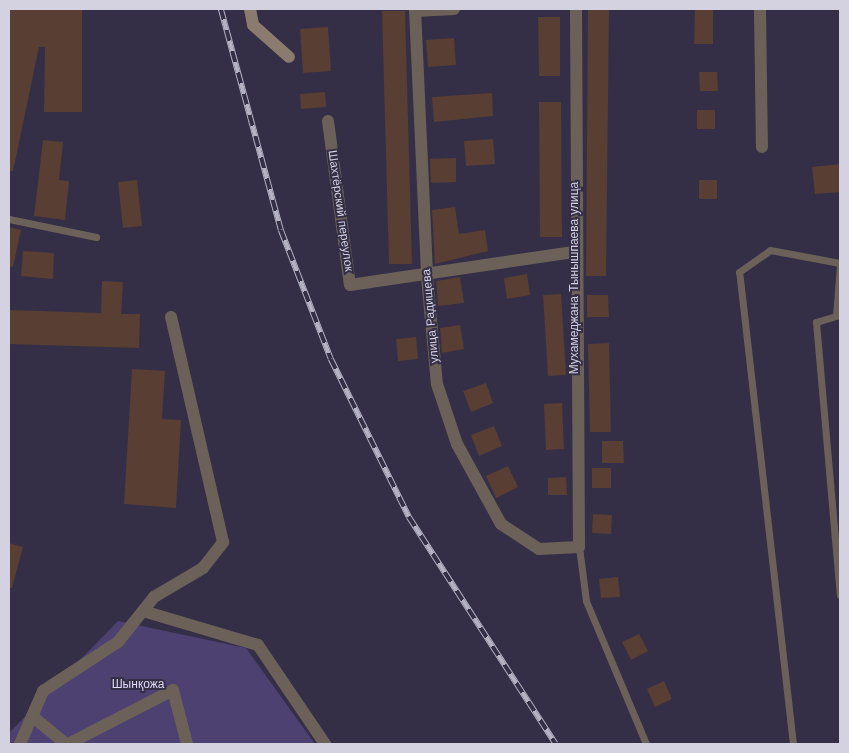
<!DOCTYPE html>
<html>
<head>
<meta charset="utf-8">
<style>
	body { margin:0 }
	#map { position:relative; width:849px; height:753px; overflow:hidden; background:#342f46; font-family:"Work Sans",sans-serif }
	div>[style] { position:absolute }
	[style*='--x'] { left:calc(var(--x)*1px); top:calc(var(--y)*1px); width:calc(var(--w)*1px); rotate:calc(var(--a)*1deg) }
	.green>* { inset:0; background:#4d4171 }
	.building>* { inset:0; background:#583e33 }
	.lane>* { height:7px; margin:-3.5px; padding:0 3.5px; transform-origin:3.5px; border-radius:3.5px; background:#6c6159 }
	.street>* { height:12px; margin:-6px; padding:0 6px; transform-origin:6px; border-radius:6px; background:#6c6159 }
	.secondary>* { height:12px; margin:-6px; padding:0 6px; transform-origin:6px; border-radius:6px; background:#8b7a6e }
	.rail>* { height:5.5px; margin-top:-2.75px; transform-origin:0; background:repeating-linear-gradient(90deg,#342f46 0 11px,#b5b2c3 0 22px); box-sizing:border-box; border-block:1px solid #b5b2c3 }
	span { translate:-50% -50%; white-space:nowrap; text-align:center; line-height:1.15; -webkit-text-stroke:4px #342f46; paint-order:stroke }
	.street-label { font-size:12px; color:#d4d1e0 }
	.park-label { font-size:12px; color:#dfd9fb }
	.frame { position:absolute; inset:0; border:10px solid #d4d1e0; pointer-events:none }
</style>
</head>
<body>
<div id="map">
	<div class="green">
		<i style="clip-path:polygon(118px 621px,246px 648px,315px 744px,9px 744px,9px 733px)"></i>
	</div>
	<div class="building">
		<i style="clip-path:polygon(9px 9px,82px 9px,82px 112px,44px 112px,45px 47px,39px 47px,13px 171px,9px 171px)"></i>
		<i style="clip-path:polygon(588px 9px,609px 9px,606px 276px,586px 276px)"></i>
		<i style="clip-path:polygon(695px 9px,713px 9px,713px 44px,694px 44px)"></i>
		<i style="clip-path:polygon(382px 11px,405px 11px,412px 264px,389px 264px)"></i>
		<i style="clip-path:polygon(538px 17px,560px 17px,560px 76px,539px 76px)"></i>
		<i style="clip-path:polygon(328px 27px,331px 71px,303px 73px,300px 29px)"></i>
		<i style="clip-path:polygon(454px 38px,456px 65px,428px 67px,426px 40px)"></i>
		<i style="clip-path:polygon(699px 72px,717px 72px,718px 91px,700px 91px)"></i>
		<i style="clip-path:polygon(325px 92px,326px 107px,301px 109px,300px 94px)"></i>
		<i style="clip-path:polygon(492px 93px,493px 116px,434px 122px,432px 97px)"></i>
		<i style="clip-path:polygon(539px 102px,561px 102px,562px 237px,540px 237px)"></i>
		<i style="clip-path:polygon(697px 110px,715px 110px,715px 129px,697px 129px)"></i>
		<i style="clip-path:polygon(493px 139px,495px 164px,466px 166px,464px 141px)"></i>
		<i style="clip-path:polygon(43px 140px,63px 142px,59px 180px,69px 181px,65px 220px,34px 216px)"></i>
		<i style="clip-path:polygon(456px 158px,456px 182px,431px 183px,430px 159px)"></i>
		<i style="clip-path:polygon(840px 164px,840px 192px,815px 194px,812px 167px)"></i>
		<i style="clip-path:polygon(137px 180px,142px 226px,123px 228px,118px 182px)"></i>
		<i style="clip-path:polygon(699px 180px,717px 180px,717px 199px,699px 199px)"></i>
		<i style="clip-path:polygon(455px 207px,459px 234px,485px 230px,488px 251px,435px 264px,432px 210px)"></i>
		<i style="clip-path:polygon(9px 227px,21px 230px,13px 267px,9px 266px)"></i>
		<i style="clip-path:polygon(23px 251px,54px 253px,53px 279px,21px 276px)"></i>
		<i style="clip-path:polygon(527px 274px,530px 295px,507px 299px,504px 278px)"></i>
		<i style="clip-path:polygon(460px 277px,464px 303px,438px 306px,436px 281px)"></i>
		<i style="clip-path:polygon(102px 281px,123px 282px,121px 314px,140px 314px,139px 348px,9px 344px,9px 310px,101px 313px)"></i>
		<i style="clip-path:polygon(561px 294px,566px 375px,548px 376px,543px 295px)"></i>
		<i style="clip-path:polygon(587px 295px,608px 295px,609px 317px,587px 317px)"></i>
		<i style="clip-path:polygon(460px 325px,464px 349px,442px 353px,440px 328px)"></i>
		<i style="clip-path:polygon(416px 337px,418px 359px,398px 361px,396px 339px)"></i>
		<i style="clip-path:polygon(609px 343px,611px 432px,590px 432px,588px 344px)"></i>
		<i style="clip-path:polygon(132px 369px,165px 371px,162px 419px,181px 420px,176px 508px,124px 504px)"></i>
		<i style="clip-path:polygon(486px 383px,493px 403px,471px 412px,463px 391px)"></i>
		<i style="clip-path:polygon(562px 403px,564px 449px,546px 450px,544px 404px)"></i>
		<i style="clip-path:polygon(494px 426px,502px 446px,479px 456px,471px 435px)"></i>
		<i style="clip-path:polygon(602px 441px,623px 441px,624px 463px,602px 463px)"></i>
		<i style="clip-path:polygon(508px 466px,518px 487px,496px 498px,486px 476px)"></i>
		<i style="clip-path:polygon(592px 468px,611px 468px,611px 488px,592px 488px)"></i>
		<i style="clip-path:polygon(566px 477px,567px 495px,548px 495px,548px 478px)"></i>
		<i style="clip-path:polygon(593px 514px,612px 515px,611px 534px,592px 533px)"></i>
		<i style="clip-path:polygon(9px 543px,23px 547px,12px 588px,9px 588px)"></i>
		<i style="clip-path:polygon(618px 577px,620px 597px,601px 598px,599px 579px)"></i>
		<i style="clip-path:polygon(639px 634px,648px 651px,631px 660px,622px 642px)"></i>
		<i style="clip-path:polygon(664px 681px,672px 699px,655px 707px,647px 689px)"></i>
	</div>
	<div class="lane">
		<i style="--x:9;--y:219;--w:89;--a:11.7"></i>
		<i style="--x:840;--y:265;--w:51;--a:94.5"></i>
		<i style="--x:836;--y:316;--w:21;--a:163"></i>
		<i style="--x:816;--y:322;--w:274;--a:85"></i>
		<i style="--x:579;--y:547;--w:54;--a:82.6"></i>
		<i style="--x:586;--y:601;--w:155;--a:67.2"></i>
		<i style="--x:793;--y:744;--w:475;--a:-96.5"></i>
		<i style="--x:739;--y:272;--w:38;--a:-35"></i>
		<i style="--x:770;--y:250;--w:71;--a:10.5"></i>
	</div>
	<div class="street">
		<i style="--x:415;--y:9;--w:268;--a:87.4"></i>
		<i style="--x:427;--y:277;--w:107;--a:84.7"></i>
		<i style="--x:437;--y:384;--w:63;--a:71.6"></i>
		<i style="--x:457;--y:444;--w:91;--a:61.2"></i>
		<i style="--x:501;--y:524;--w:45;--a:33.3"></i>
		<i style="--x:539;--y:549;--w:40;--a:-2.9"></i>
		<i style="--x:579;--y:547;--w:538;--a:-90.32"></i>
		<i style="--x:760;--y:9;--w:138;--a:89.2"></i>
		<i style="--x:415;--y:11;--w:39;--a:-3"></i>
		<i style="--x:328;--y:121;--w:165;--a:82.4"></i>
		<i style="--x:350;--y:285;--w:226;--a:-8.4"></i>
		<i style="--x:143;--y:611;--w:120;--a:16.5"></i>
		<i style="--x:258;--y:645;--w:120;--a:55.9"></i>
		<i style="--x:32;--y:716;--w:44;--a:39.5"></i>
		<i style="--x:20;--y:744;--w:58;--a:-66.5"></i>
		<i style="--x:43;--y:691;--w:90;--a:-33.2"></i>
		<i style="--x:118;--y:642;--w:58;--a:-51.3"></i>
		<i style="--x:154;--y:597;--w:57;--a:-30.6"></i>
		<i style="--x:203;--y:568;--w:33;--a:-52"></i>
		<i style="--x:223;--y:542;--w:231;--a:-103"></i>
		<i style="--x:68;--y:744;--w:118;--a:-27.2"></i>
		<i style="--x:173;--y:690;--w:56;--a:75.5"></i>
	</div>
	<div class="secondary">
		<i style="--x:250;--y:9;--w:16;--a:79"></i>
		<i style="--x:253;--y:25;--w:48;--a:41.6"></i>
	</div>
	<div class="rail">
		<i style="--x:221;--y:9;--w:229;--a:74.8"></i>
		<i style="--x:281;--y:230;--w:138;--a:68.8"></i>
		<i style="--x:331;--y:359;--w:176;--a:63.7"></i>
		<i style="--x:409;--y:517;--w:270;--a:57.1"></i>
	</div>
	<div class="street-label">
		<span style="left:340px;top:211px;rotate:82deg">Шахтёрский переулок</span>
		<span style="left:575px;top:278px;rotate:-90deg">Мухамеджана Тынышпаева улица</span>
		<span style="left:431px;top:316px;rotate:-95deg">улица Радищева</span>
	</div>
	<div class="park-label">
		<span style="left:138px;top:685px">Шынқожа</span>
	</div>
	<div class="frame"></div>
</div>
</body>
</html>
